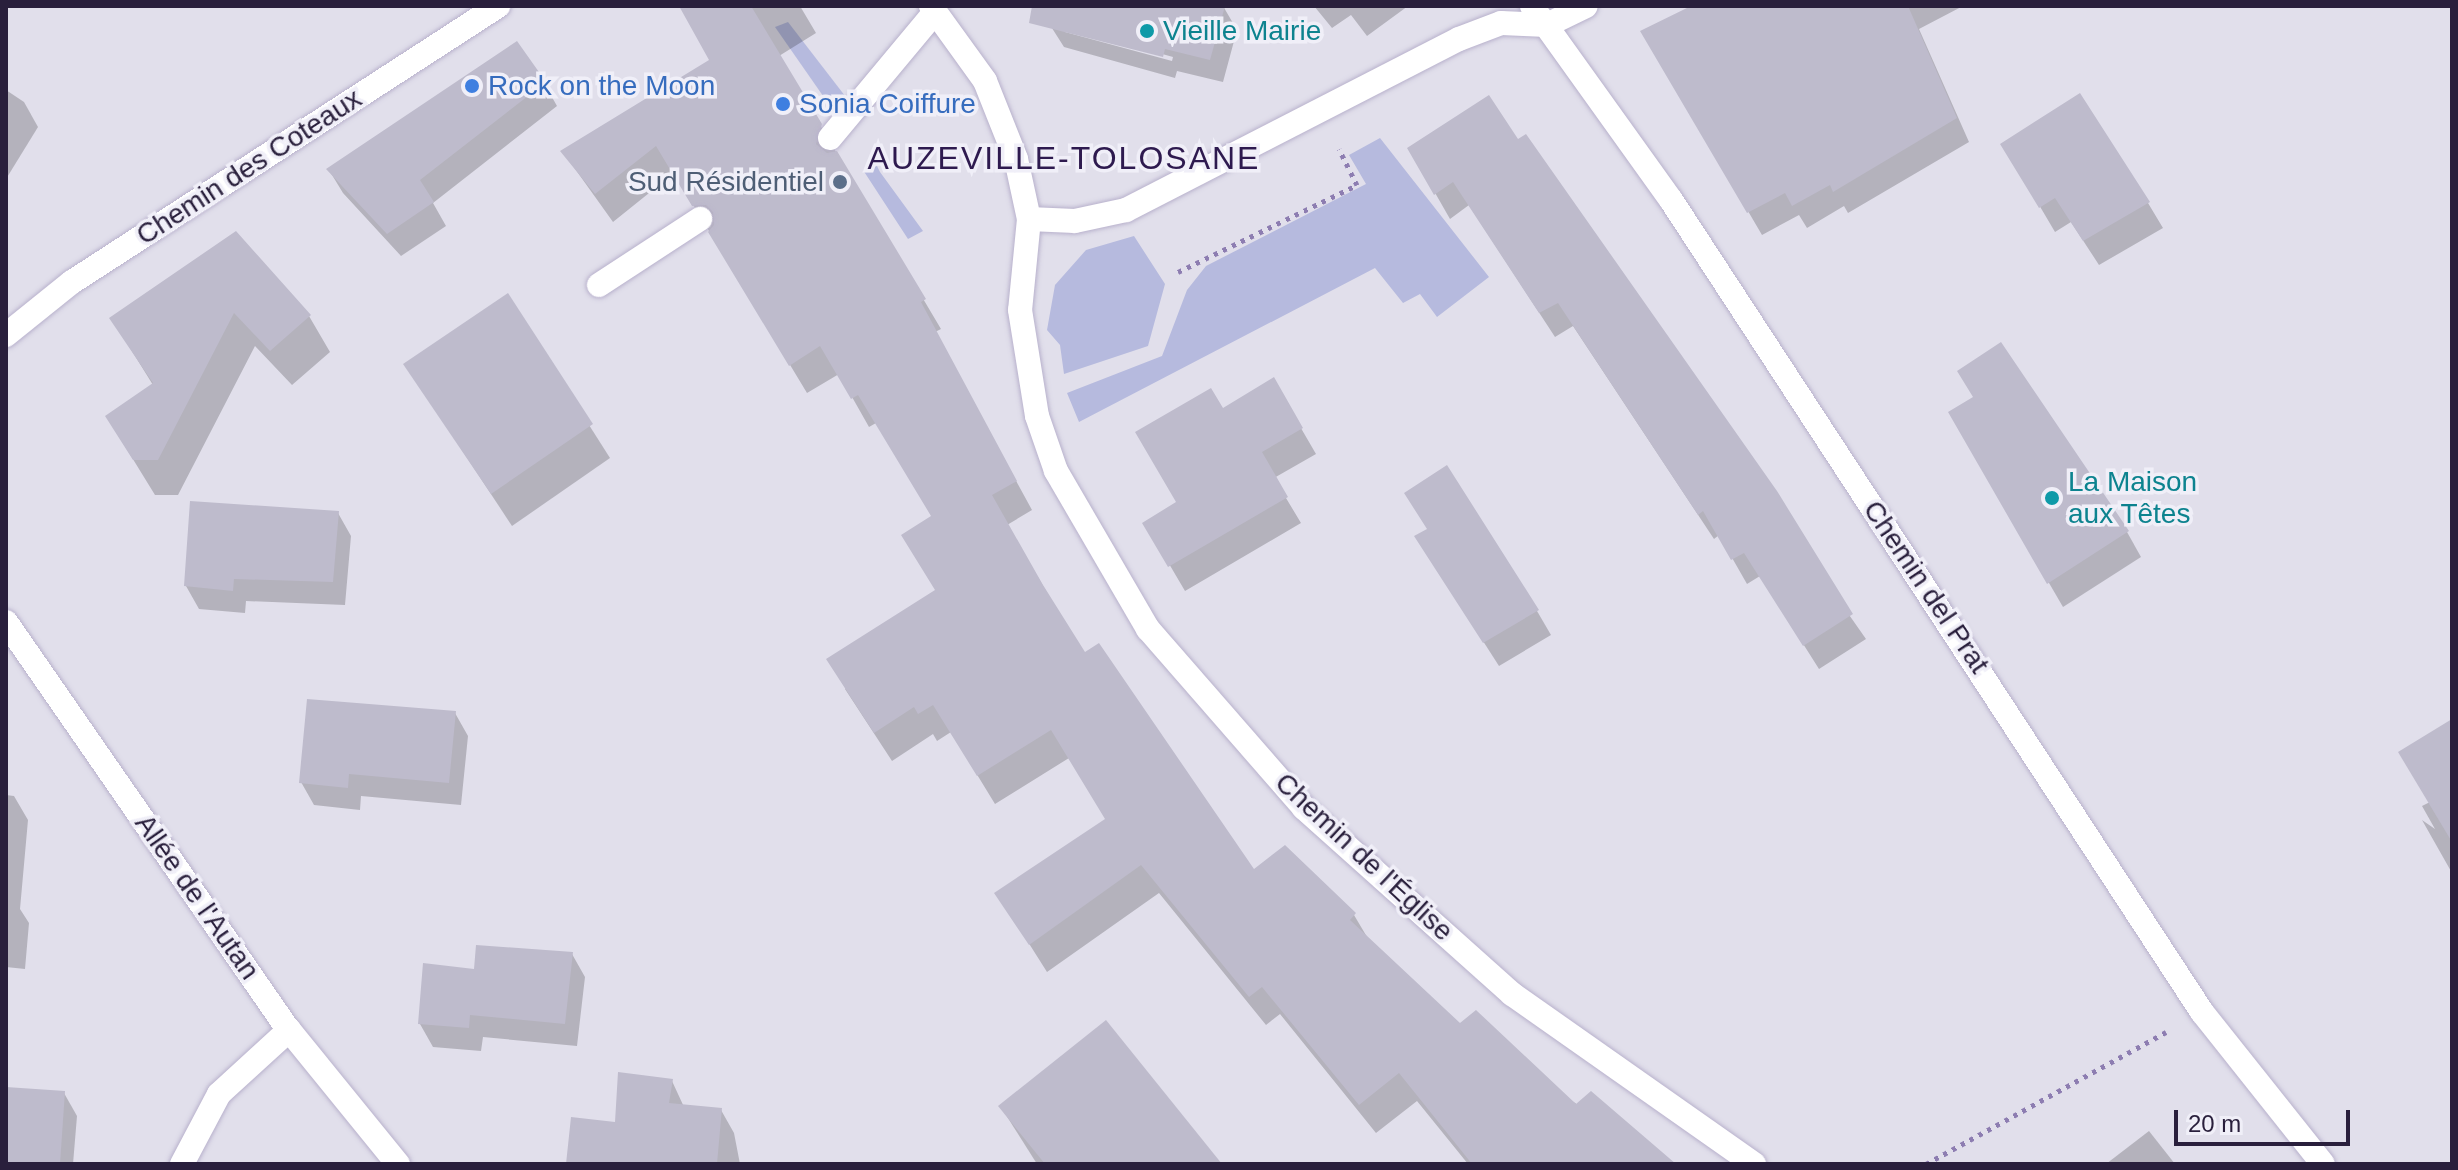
<!DOCTYPE html>
<html>
<head>
<meta charset="utf-8">
<style>
	body { margin:0 }
	#map { position:relative; width:2458px; height:1170px; overflow:hidden; background:#e1dfeb; font-family:Helvetica,sans-serif }
	div>[style] { position:absolute }
	[style*='--x'] { left:calc(var(--x)*1px); top:calc(var(--y)*1px); width:calc(var(--w)*1px); rotate:calc(var(--a)*1deg) }
	.green>* { inset:0; background:#b6bade }
	.shadow>* { inset:0; background:#0003 }
	.building>* { inset:0; background:#bebbcc }
	.path>* { height:5px; margin-top:-2.5px; transform-origin:0; background:repeating-linear-gradient(90deg,#8d7db1 0 4px,transparent 0 10px) }
	.roads { filter:drop-shadow(0 0 2px #b8b1cc) drop-shadow(0 0 2px #b8b1cc) }
	.lane>* { height:24px; margin:-12px; padding:0 12px; transform-origin:12px; border-radius:12px; background:#fff }
	.street>* { height:24px; margin:-12px; padding:0 12px; transform-origin:12px; border-radius:12px; background:#fff }
	.secondary>* { height:24px; margin:-12px; padding:0 12px; transform-origin:12px; border-radius:12px; background:#fff }
	.dots>* { width:22px; height:22px; translate:-50% -50%; box-sizing:border-box; border:4px solid #f0eff8; border-radius:50% }
	span { translate:-50% -50%; white-space:nowrap; text-align:center; line-height:1.15; -webkit-text-stroke:7px #f0eff8; paint-order:stroke }
	.culture-label { font-size:28px; color:#0d838f }
	.left { translate:0 -50%; text-align:left }
	.shop-label { font-size:28px; color:#366cbe }
	.street-label { font-size:28px; color:#291f3c }
	.service-label { font-size:28px; color:#4e5e75 }
	.right { translate:-100% -50%; text-align:right }
	.quarter-label { font-size:32px; color:#2e1a4f; letter-spacing:2px }
	.frame { position:absolute; inset:0; border:8px solid #291f3c; pointer-events:none }
	.scale { position:absolute; left:2174px; top:1110px; width:176px; height:36px; box-sizing:border-box; border:4px solid #291f3c; border-top:0; padding-left:10px; font-size:24px; line-height:28px; white-space:nowrap; color:#291f3c; -webkit-text-stroke:6px #f0eff8; paint-order:stroke }
</style>
</head>
<body>
<div id="map">
	<div class="green">
		<i style="clip-path:polygon(788px 22px,852px 105px,837px 116px,775px 27px)"></i>
		<i style="clip-path:polygon(1380px 138px,1489px 277px,1437px 317px,1420px 294px,1403px 303px,1375px 268px,1079px 422px,1067px 393px,1162px 356px,1187px 290px,1206px 266px,1366px 184px,1349px 155px)"></i>
		<i style="clip-path:polygon(877px 166px,880px 172px,923px 231px,908px 239px,863px 170px)"></i>
		<i style="clip-path:polygon(1134px 236px,1165px 284px,1148px 346px,1064px 374px,1060px 345px,1047px 330px,1055px 285px,1086px 250px)"></i>
	</div>
	<div class="shadow">
		<i style="clip-path:polygon(681px 6px,800px 6px,816px 33px,779px 56px,941px 329px,935px 332px,1032px 510px,1007px 525px,1084px 655px,1253px 871px,1354px 915px,1370px 942px,1460px 1026px,1666px 1164px,1468px 1164px,1417px 1101px,1376px 1133px,1280px 1014px,1266px 1025px,1159px 893px,1047px 972px,997px 893px,1107px 820px,1069px 758px,995px 804px,951px 732px,937px 741px,933px 734px,892px 761px,845px 689px,937px 591px,933px 517px,876px 423px,869px 427px,839px 374px,807px 393px,674px 173px,613px 222px,563px 152px,712px 61px)"></i>
		<i style="clip-path:polygon(evenodd,1055px 6px,1223px 6px,1237px 30px,1223px 82px,1177px 71px,1175px 78px,1064px 47px,1050px 25px,1055px 6px,1065px 27px,1173px 57px,1172px 61px,1065px 32px,1065px 27px)"></i>
		<i style="clip-path:polygon(1314px 6px,1408px 6px,1367px 36px,1351px 15px,1332px 28px)"></i>
		<i style="clip-path:polygon(1695px 6px,1963px 6px,1919px 29px,1969px 142px,1848px 213px,1844px 206px,1807px 228px,1799px 215px,1762px 235px,1643px 32px)"></i>
		<i style="clip-path:polygon(544px 83px,557px 106px,433px 203px,446px 226px,401px 256px,343px 193px,329px 170px)"></i>
		<i style="clip-path:polygon(6px 90px,24px 102px,38px 127px,6px 179px)"></i>
		<i style="clip-path:polygon(1517px 141px,1866px 639px,1819px 669px,1760px 576px,1747px 584px,1719px 535px,1714px 539px,1573px 326px,1555px 337px,1469px 205px,1450px 219px,1410px 149px)"></i>
		<i style="clip-path:polygon(2003px 144px,2148px 203px,2163px 228px,2099px 265px,2071px 222px,2055px 232px)"></i>
		<i style="clip-path:polygon(236px 234px,309px 316px,330px 352px,292px 385px,255px 346px,178px 495px,155px 495px,107px 417px,153px 385px,112px 319px)"></i>
		<i style="clip-path:polygon(507px 296px,610px 458px,512px 526px,406px 365px)"></i>
		<i style="clip-path:polygon(1273px 380px,1316px 454px,1274px 478px,1301px 523px,1185px 591px,1145px 523px,1179px 503px,1223px 410px)"></i>
		<i style="clip-path:polygon(1950px 413px,2127px 532px,2141px 557px,2063px 607px)"></i>
		<i style="clip-path:polygon(338px 513px,351px 536px,345px 605px,246px 601px,245px 613px,199px 609px,186px 586px)"></i>
		<i style="clip-path:polygon(1428px 530px,1537px 611px,1551px 635px,1499px 666px,1431px 560px)"></i>
		<i style="clip-path:polygon(455px 713px,468px 736px,461px 805px,361px 796px,360px 810px,314px 805px,301px 782px)"></i>
		<i style="clip-path:polygon(2452px 722px,2452px 873px,2422px 820px,2435px 829px,2422px 806px,2430px 802px)"></i>
		<i style="clip-path:polygon(6px 795px,14px 796px,28px 820px,20px 909px,29px 923px,25px 969px,6px 967px)"></i>
		<i style="clip-path:polygon(572px 954px,585px 977px,577px 1046px,483px 1037px,481px 1051px,433px 1047px,420px 1024px,476px 971px)"></i>
		<i style="clip-path:polygon(672px 1081px,684px 1107px,721px 1110px,734px 1133px,740px 1164px,568px 1164px)"></i>
		<i style="clip-path:polygon(6px 1089px,64px 1093px,77px 1116px,73px 1164px,6px 1164px)"></i>
		<i style="clip-path:polygon(1001px 1107px,1219px 1164px,1037px 1164px)"></i>
		<i style="clip-path:polygon(2149px 1131px,2175px 1164px,2106px 1164px)"></i>
	</div>
	<div class="building">
		<i style="clip-path:polygon(679px 6px,751px 6px,822px 124px,816px 144px,827px 153px,837px 151px,926px 299px,921px 302px,1017px 481px,992px 495px,1043px 585px,1085px 652px,1099px 643px,1254px 869px,1285px 845px,1356px 913px,1350px 920px,1460px 1023px,1476px 1010px,1576px 1104px,1591px 1091px,1676px 1164px,1472px 1164px,1399px 1073px,1359px 1105px,1262px 987px,1249px 997px,1141px 865px,1029px 945px,994px 893px,1105px 819px,1051px 730px,977px 776px,933px 705px,918px 714px,914px 707px,874px 733px,826px 659px,935px 590px,901px 535px,931px 516px,858px 395px,851px 399px,820px 346px,789px 366px,708px 232px,714px 225px,713px 212px,706px 205px,692px 206px,656px 146px,595px 194px,560px 151px,709px 60px)"></i>
		<i style="clip-path:polygon(1032px 6px,1225px 6px,1210px 60px,1165px 49px,1163px 57px,1029px 23px)"></i>
		<i style="clip-path:polygon(1691px 6px,1908px 6px,1957px 118px,1833px 192px,1830px 185px,1792px 206px,1785px 193px,1747px 213px,1640px 31px)"></i>
		<i style="clip-path:polygon(517px 41px,546px 82px,420px 180px,434px 202px,387px 234px,326px 169px)"></i>
		<i style="clip-path:polygon(2080px 93px,2150px 202px,2083px 241px,2055px 198px,2039px 208px,2000px 144px)"></i>
		<i style="clip-path:polygon(1489px 95px,1518px 139px,1526px 134px,1777px 491px,1853px 614px,1803px 646px,1744px 553px,1731px 560px,1703px 511px,1698px 515px,1558px 303px,1539px 313px,1453px 182px,1434px 195px,1407px 148px)"></i>
		<i style="clip-path:polygon(236px 231px,311px 315px,270px 351px,234px 313px,158px 460px,133px 460px,105px 416px,153px 383px,109px 318px)"></i>
		<i style="clip-path:polygon(508px 293px,593px 424px,491px 494px,403px 364px)"></i>
		<i style="clip-path:polygon(2001px 342px,2129px 531px,2047px 584px,1948px 412px,1973px 397px,1957px 371px)"></i>
		<i style="clip-path:polygon(1274px 377px,1303px 428px,1262px 452px,1288px 497px,1168px 567px,1142px 523px,1176px 502px,1135px 432px,1211px 388px,1223px 408px)"></i>
		<i style="clip-path:polygon(1447px 465px,1539px 610px,1483px 643px,1414px 536px,1427px 529px,1404px 493px)"></i>
		<i style="clip-path:polygon(190px 501px,339px 511px,333px 582px,234px 579px,233px 591px,184px 586px)"></i>
		<i style="clip-path:polygon(307px 699px,456px 711px,449px 783px,349px 774px,348px 788px,299px 783px)"></i>
		<i style="clip-path:polygon(2452px 719px,2452px 842px,2398px 752px)"></i>
		<i style="clip-path:polygon(476px 945px,573px 952px,565px 1024px,470px 1015px,469px 1028px,418px 1024px,423px 963px,474px 969px)"></i>
		<i style="clip-path:polygon(1106px 1020px,1222px 1164px,1045px 1164px,998px 1106px)"></i>
		<i style="clip-path:polygon(618px 1072px,673px 1079px,669px 1103px,722px 1108px,717px 1164px,566px 1164px,571px 1117px,615px 1122px)"></i>
		<i style="clip-path:polygon(6px 1087px,65px 1091px,60px 1164px,6px 1164px)"></i>
	</div>
	<div class="path">
		<i style="--x:1178;--y:272;--w:199;--a:-25.9"></i>
		<i style="--x:1357;--y:185;--w:40;--a:-116.6"></i>
		<i style="--x:1926;--y:1164;--w:274;--a:-28.8"></i>
	</div>
	<div class="roads">
		<div class="lane">
			<i style="--x:830;--y:138;--w:164;--a:-50.2"></i>
			<i style="--x:599;--y:285;--w:121;--a:-33.2"></i>
		</div>
		<div class="street">
			<i style="--x:931;--y:6;--w:92;--a:54.2"></i>
			<i style="--x:985;--y:81;--w:84;--a:68.3"></i>
			<i style="--x:1016;--y:159;--w:61;--a:77.8"></i>
			<i style="--x:1029;--y:219;--w:91;--a:95.6"></i>
			<i style="--x:1020;--y:310;--w:107;--a:80.9"></i>
			<i style="--x:1037;--y:416;--w:58;--a:70.9"></i>
			<i style="--x:1056;--y:471;--w:183;--a:59.8"></i>
			<i style="--x:1148;--y:629;--w:237;--a:48.9"></i>
			<i style="--x:1304;--y:808;--w:279;--a:41.8"></i>
			<i style="--x:1512;--y:994;--w:296;--a:35.1"></i>
			<i style="--x:1029;--y:219;--w:46;--a:2.5"></i>
			<i style="--x:1075;--y:221;--w:52;--a:-12.2"></i>
			<i style="--x:1126;--y:210;--w:374;--a:-27.2"></i>
			<i style="--x:1459;--y:39;--w:45;--a:-20.9"></i>
			<i style="--x:1501;--y:23;--w:46;--a:2.5"></i>
			<i style="--x:1547;--y:25;--w:43;--a:-26"></i>
			<i style="--x:6;--y:335;--w:85;--a:-38.8"></i>
			<i style="--x:72;--y:282;--w:508;--a:-32.94"></i>
			<i style="--x:6;--y:622;--w:497;--a:55.3"></i>
			<i style="--x:289;--y:1030;--w:173;--a:50.9"></i>
			<i style="--x:182;--y:1164;--w:79;--a:-62.1"></i>
			<i style="--x:219;--y:1094;--w:95;--a:-42.4"></i>
		</div>
		<div class="secondary">
			<i style="--x:1532;--y:6;--w:239;--a:54.4"></i>
			<i style="--x:1671;--y:200;--w:970;--a:56.82"></i>
			<i style="--x:2202;--y:1012;--w:194;--a:51.5"></i>
		</div>
	</div>
	<div class="dots">
		<i style="left:1147px;top:31px;background:#0f9aa8"></i>
		<i style="left:472px;top:86px;background:#3f7fe0"></i>
		<i style="left:783px;top:104px;background:#3f7fe0"></i>
		<i style="left:840px;top:182px;background:#5c6f8a"></i>
		<i style="left:2052px;top:498px;background:#0f9aa8"></i>
	</div>
	<div class="culture-label">
		<span class="left" style="left:1163px;top:31px">Vieille Mairie</span>
		<span class="left" style="left:2068px;top:498px">La Maison<br>aux Têtes</span>
	</div>
	<div class="shop-label">
		<span class="left" style="left:488px;top:86px">Rock on the Moon</span>
		<span class="left" style="left:799px;top:104px">Sonia Coiffure</span>
	</div>
	<div class="street-label">
		<span style="left:249px;top:167px;rotate:-33deg">Chemin des Coteaux</span>
		<span style="left:1926px;top:587px;rotate:56deg">Chemin del Prat</span>
		<span style="left:1364px;top:857px;rotate:43deg">Chemin de l'Église</span>
		<span style="left:197px;top:897px;rotate:55deg">Allée de l'Autan</span>
	</div>
	<div class="service-label">
		<span class="right" style="left:824px;top:182px">Sud Résidentiel</span>
	</div>
	<div class="quarter-label">
		<span style="left:1064px;top:158px">AUZEVILLE-TOLOSANE</span>
	</div>
	<div class="frame"></div>
	<div class="scale">20 m</div>
</div>
</body>
</html>
